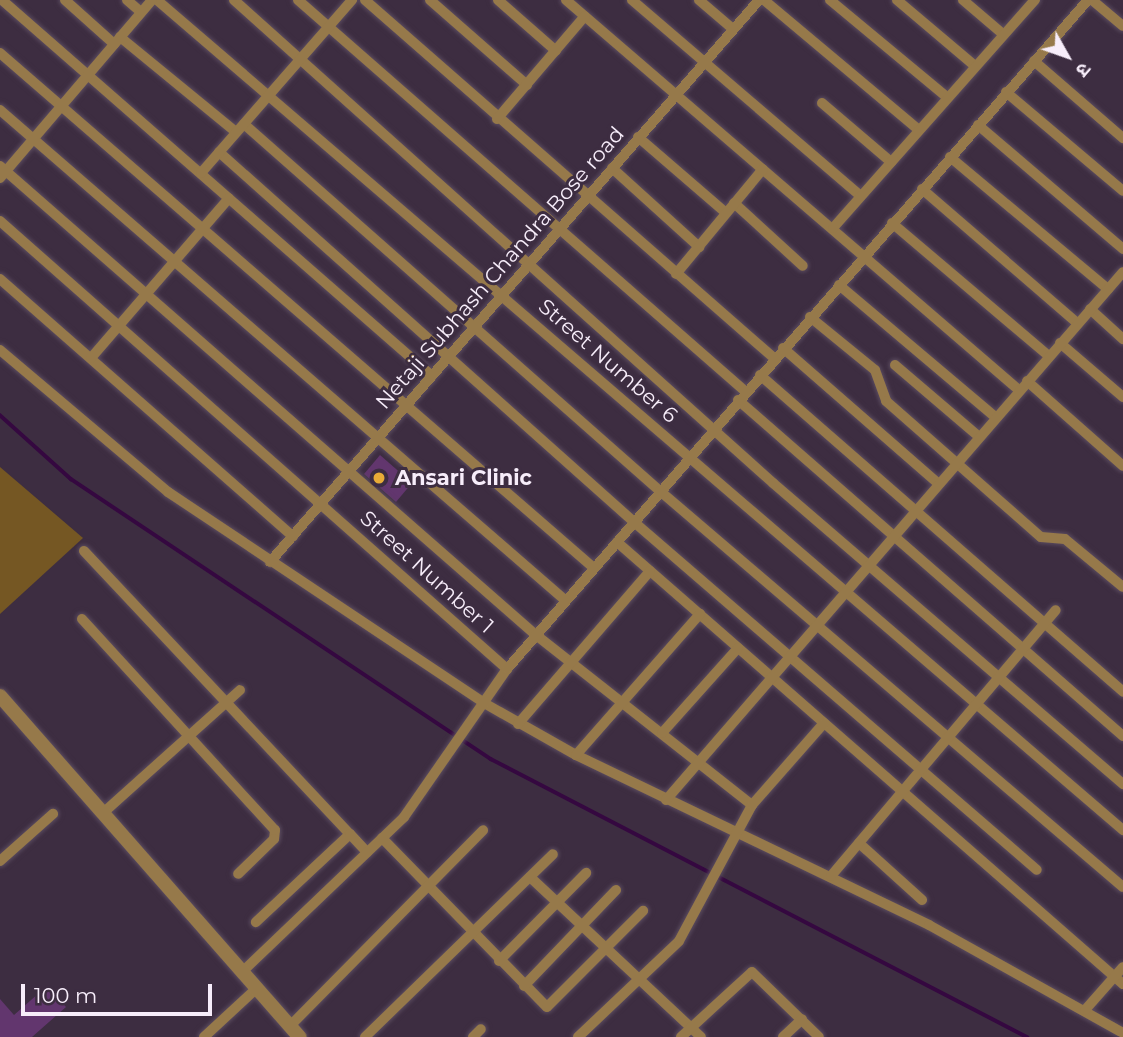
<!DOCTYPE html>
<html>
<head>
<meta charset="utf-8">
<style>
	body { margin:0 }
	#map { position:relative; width:1123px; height:1037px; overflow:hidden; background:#3d2d41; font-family:Montserrat,"Noto Sans Devanagari",sans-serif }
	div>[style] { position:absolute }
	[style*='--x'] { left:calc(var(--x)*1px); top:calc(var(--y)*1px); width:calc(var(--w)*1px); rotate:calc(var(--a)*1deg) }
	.green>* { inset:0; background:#755723 }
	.stream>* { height:3.5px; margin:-1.75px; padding:0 1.75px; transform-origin:1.75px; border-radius:1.75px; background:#350840 }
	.building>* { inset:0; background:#62366e }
	.roads { filter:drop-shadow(0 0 2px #5b4c5f) drop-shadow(0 0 2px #5b4c5f) }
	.minor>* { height:10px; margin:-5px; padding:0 5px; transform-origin:5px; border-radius:5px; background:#96794a }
	.tertiary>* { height:14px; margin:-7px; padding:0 7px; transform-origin:7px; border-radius:7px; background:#96794a }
	.dots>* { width:19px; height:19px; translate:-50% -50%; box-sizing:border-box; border:4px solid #3d2d41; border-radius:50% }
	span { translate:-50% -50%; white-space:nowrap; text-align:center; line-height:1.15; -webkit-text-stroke:6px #3d2d41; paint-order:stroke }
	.street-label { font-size:21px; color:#f7edfa }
	.poi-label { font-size:21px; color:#f7edfa; font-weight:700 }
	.left { translate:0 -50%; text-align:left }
	.north { position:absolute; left:1032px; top:21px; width:70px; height:70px; -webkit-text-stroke:5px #3d2d41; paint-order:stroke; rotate:130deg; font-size:19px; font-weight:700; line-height:28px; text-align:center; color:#f7edfa }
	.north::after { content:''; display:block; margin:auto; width:24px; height:32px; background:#f7edfa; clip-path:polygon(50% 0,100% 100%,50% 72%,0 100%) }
	.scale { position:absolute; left:21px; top:984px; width:191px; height:32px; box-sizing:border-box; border:4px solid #f7edfa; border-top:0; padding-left:9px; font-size:21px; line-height:24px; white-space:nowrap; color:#f7edfa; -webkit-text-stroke:5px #3d2d41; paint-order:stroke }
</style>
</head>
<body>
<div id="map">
	<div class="green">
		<i style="clip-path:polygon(0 467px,83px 538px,0 614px)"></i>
	</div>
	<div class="stream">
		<i style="--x:0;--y:415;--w:96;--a:42"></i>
		<i style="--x:71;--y:479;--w:505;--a:33.69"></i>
		<i style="--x:491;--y:759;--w:604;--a:27.41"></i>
	</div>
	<div class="building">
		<i style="clip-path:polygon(380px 455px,412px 483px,396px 502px,364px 474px)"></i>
		<i style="clip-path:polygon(47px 986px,66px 1007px,32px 1037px,0 1037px,0 999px,14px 1015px)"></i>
	</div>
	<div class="roads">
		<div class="minor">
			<i style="--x:2;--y:0;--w:571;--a:41.17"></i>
			<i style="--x:65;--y:0;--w:66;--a:41.9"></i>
			<i style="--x:127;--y:0;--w:18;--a:41"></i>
			<i style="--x:157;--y:0;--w:1274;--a:40.67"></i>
			<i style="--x:234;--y:0;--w:724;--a:41.86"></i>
			<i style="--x:773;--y:483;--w:462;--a:40.7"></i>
			<i style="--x:298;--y:0;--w:595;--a:41.19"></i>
			<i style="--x:365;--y:0;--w:544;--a:41.2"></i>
			<i style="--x:430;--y:0;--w:129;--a:41.2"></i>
			<i style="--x:498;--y:0;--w:77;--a:41.3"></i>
			<i style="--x:566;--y:0;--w:598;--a:40.73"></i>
			<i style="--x:632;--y:0;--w:301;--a:40.6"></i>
			<i style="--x:699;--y:0;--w:45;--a:40.5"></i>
			<i style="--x:764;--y:0;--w:202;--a:40"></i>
			<i style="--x:830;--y:0;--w:152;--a:39.7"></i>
			<i style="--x:897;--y:0;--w:102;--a:40.2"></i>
			<i style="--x:963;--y:0;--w:52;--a:40.4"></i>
			<i style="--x:1092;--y:0;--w:40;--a:40"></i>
			<i style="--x:120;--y:37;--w:150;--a:39.3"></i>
			<i style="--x:0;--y:53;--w:786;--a:40.93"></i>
			<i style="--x:1034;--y:61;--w:118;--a:40.9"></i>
			<i style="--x:1006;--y:92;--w:153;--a:40.2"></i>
			<i style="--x:822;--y:103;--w:91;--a:40.5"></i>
			<i style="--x:0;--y:110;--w:749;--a:40.94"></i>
			<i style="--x:497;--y:119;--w:135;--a:-49.5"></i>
			<i style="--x:244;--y:124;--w:555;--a:41.42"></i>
			<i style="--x:660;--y:491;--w:609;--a:40.54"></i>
			<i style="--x:978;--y:125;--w:191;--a:40.5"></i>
			<i style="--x:638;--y:137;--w:116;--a:40.8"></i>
			<i style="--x:219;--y:152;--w:556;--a:41.72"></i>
			<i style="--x:634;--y:522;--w:532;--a:40.81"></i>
			<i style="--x:950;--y:157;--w:206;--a:39.9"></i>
			<i style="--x:0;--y:166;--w:712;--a:41.19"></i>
			<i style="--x:536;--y:635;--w:275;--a:38.2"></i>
			<i style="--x:612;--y:168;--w:118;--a:42.2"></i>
			<i style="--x:201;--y:173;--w:230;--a:-48.9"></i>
			<i style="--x:0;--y:178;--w:234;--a:-49.5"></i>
			<i style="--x:922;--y:189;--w:205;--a:40.8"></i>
			<i style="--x:734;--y:203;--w:93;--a:42.4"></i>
			<i style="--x:0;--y:221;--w:677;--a:41.46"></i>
			<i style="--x:892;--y:223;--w:206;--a:40.3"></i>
			<i style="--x:833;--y:228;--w:305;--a:-48.5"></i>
			<i style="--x:676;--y:274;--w:136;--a:-50.4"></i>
			<i style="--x:0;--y:279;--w:390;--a:41.3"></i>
			<i style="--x:839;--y:285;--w:204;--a:40.2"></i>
			<i style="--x:1090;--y:309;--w:45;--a:42.3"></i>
			<i style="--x:810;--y:317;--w:84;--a:39.2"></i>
			<i style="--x:875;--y:370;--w:33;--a:70"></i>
			<i style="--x:886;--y:401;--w:206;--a:41.3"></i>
			<i style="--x:1041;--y:537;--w:24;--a:5"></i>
			<i style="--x:1065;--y:539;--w:75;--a:39.6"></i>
			<i style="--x:1060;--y:343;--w:83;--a:40.6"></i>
			<i style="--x:783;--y:348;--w:206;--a:41.1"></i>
			<i style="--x:0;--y:350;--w:220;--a:40.2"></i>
			<i style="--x:168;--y:492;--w:380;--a:33.7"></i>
			<i style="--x:484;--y:703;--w:106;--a:29.5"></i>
			<i style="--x:576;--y:755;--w:392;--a:25.7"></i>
			<i style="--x:929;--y:925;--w:222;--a:29.1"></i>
			<i style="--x:91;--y:358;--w:211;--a:-49.2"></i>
			<i style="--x:895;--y:365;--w:109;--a:40.5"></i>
			<i style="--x:760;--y:375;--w:482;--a:41.1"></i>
			<i style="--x:1027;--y:381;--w:128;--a:41.5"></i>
			<i style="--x:738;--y:400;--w:511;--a:41.11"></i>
			<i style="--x:617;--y:542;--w:672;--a:41.14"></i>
			<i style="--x:84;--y:551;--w:388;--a:46.8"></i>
			<i style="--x:350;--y:834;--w:129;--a:136.9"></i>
			<i style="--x:270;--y:562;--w:745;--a:-48.97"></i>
			<i style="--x:82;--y:619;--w:286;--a:47.6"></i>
			<i style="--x:275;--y:830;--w:9;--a:96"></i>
			<i style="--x:274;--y:839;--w:50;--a:135.8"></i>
			<i style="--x:518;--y:724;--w:202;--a:-49.2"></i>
			<i style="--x:662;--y:733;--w:114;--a:-48.2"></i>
			<i style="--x:576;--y:755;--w:188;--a:-48.7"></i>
			<i style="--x:666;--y:800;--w:698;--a:-49.12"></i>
			<i style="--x:103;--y:813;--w:184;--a:-41.9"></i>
			<i style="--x:350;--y:834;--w:25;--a:47"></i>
			<i style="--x:382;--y:838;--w:236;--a:45.7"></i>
			<i style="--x:547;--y:1007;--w:136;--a:-45"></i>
			<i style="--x:859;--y:843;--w:85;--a:42.1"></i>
			<i style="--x:0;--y:861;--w:71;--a:-41.6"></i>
			<i style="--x:831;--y:876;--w:348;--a:-49.8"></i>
			<i style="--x:530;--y:877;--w:234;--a:43.1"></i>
			<i style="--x:499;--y:961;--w:124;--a:-45.3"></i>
			<i style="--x:242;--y:972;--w:224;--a:-43.7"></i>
			<i style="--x:404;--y:817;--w:180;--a:-55.2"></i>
			<i style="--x:507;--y:669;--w:886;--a:-49.03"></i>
			<i style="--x:524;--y:986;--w:133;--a:-46.2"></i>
			<i style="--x:1085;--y:1010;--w:57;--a:-48.5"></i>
			<i style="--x:290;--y:1026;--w:275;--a:-45.4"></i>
			<i style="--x:204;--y:1037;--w:72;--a:-42.8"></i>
			<i style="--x:365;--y:1037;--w:262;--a:-44.2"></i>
			<i style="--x:473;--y:1037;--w:11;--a:-45"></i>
			<i style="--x:578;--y:1037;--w:139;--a:-43.5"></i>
			<i style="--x:679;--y:941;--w:154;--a:-61.8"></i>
			<i style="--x:752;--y:805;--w:109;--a:-48.7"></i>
			<i style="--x:681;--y:1037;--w:96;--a:-42.5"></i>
			<i style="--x:752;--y:972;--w:93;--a:44.1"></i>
			<i style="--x:783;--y:1037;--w:26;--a:-43"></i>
		</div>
		<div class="tertiary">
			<i style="--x:0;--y:696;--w:454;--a:48.7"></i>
		</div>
	</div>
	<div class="dots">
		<i style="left:379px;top:478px;background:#e8ab37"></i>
	</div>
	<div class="street-label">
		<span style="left:500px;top:268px;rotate:-49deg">Netaji Subhash Chandra Bose road</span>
		<span style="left:608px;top:361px;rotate:41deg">Street Number 6</span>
		<span style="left:427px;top:572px;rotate:42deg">Street Number 1</span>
	</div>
	<div class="poi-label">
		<span class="left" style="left:395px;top:478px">Ansari Clinic</span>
	</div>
	<div class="north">उ</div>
	<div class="scale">100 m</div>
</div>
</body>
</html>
